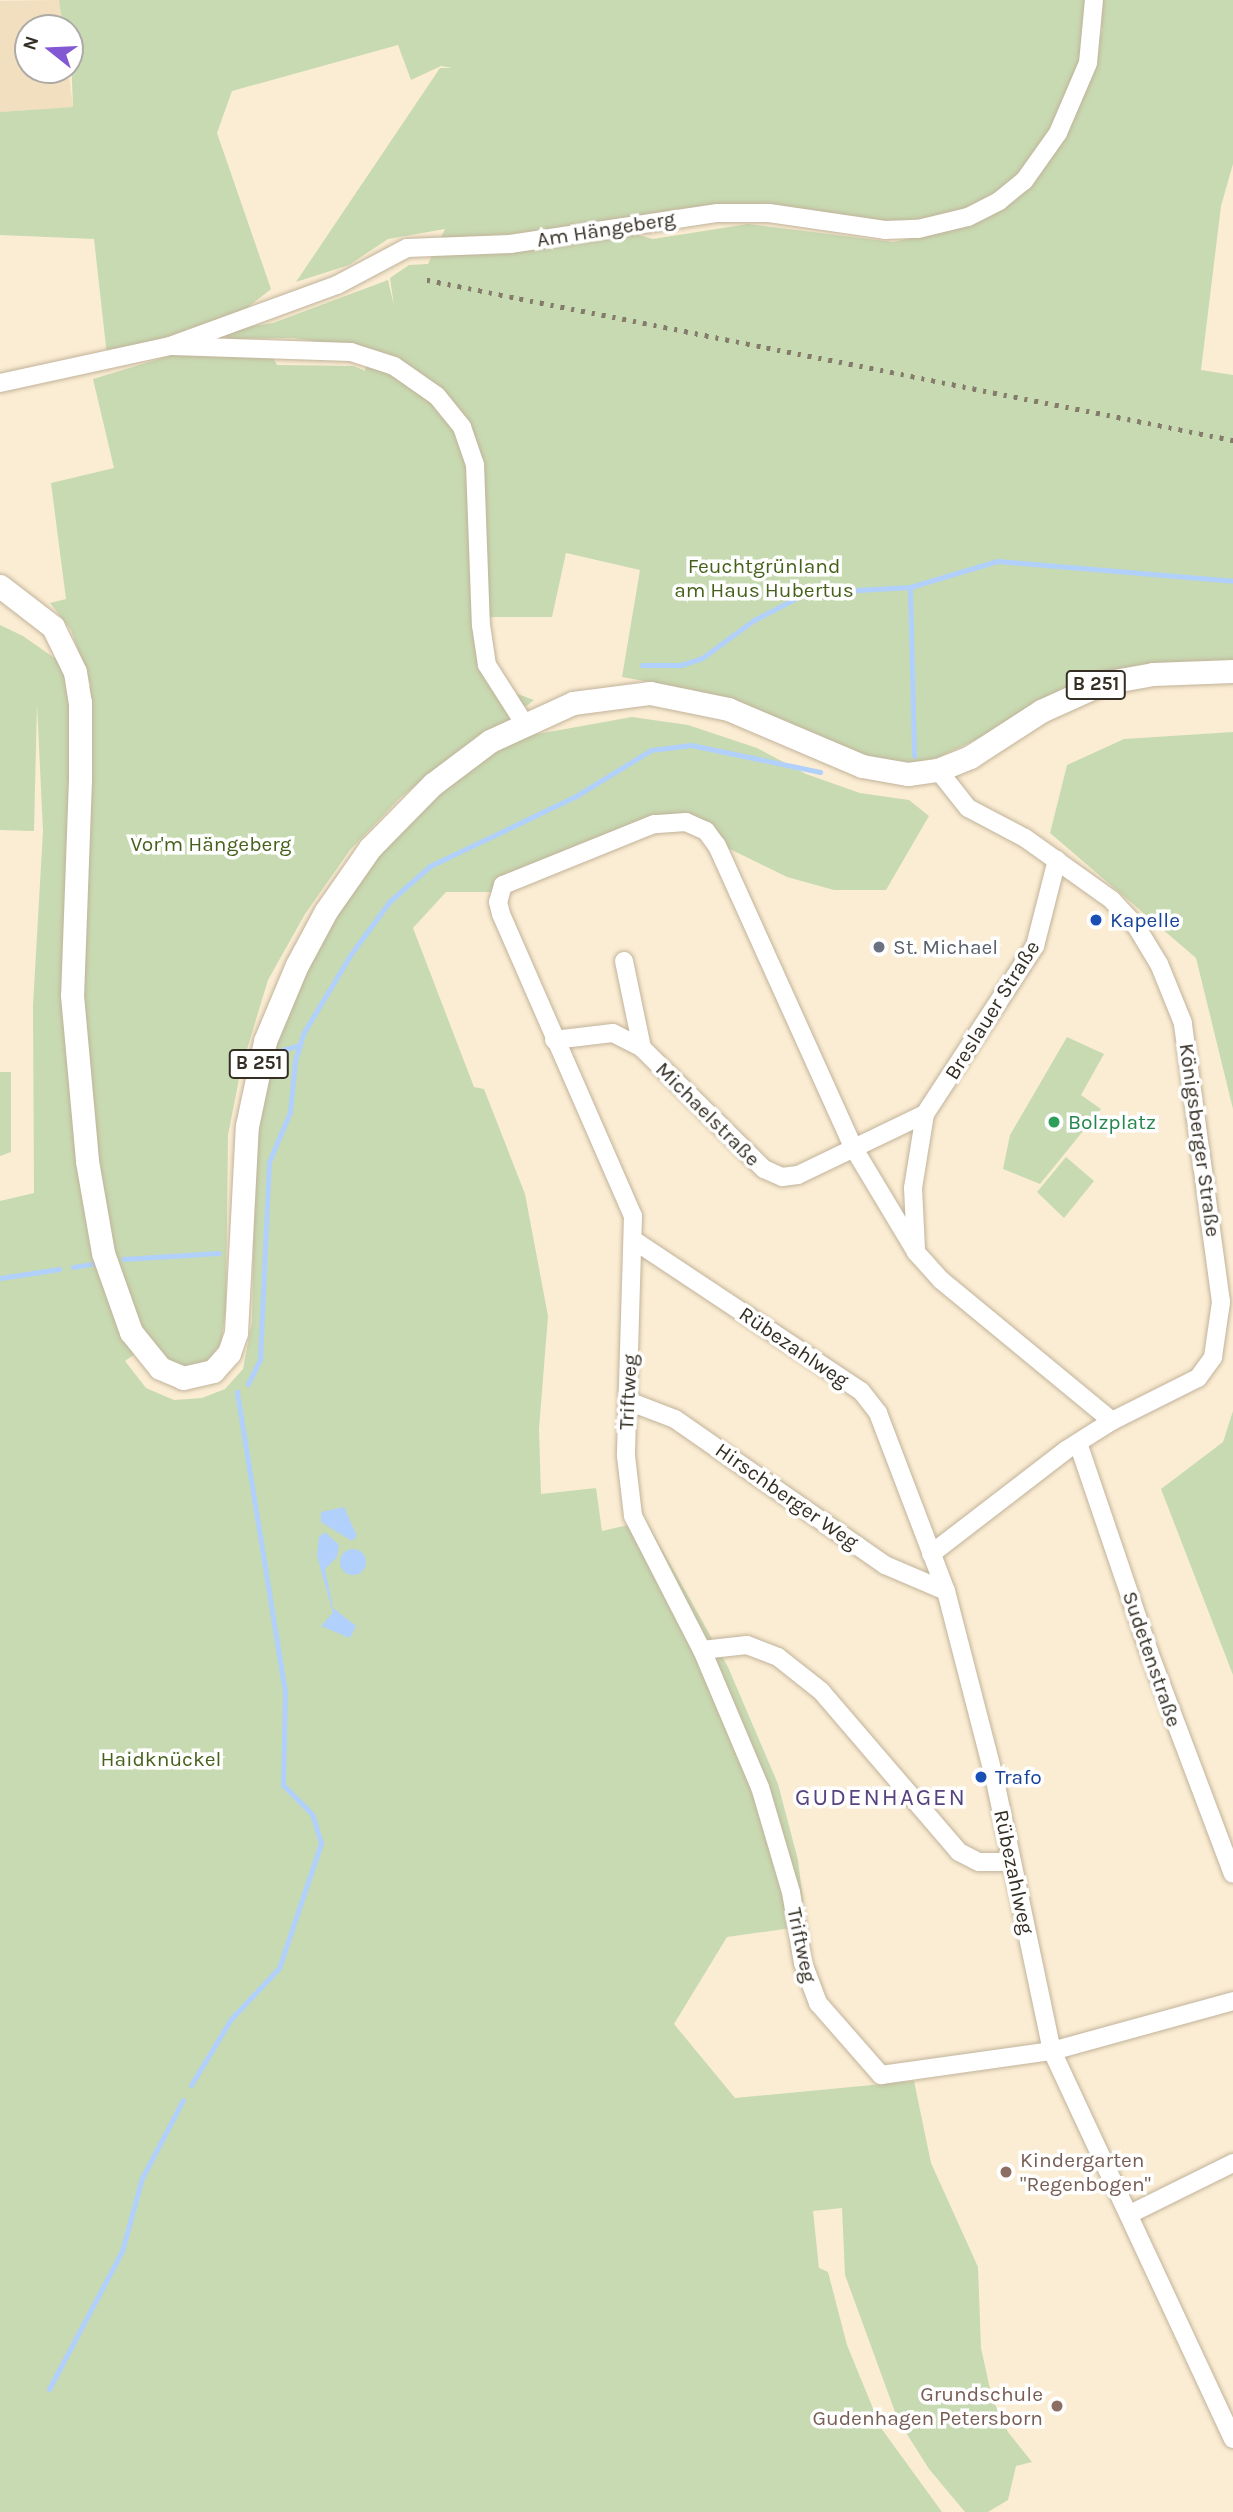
<!DOCTYPE html>
<html>
<head>
<meta charset="utf-8">
<style>
	body { margin:0 }
	#map { position:relative; width:1233px; height:2512px; overflow:hidden; background:#fbedd3; font-family:Karla,sans-serif }
	div>[style] { position:absolute }
	[style*='--x'] { left:calc(var(--x)*1px); top:calc(var(--y)*1px); width:calc(var(--w)*1px); rotate:calc(var(--a)*1deg) }
	.built>* { inset:0; background:#f1dfbf }
	.green>* { inset:0; background:#c8dab2 }
	.water>* { inset:0; background:#b1d0fb }
	.round { border-radius:50% }
	.stream>* { height:5px; margin:-2.5px; padding:0 2.5px; transform-origin:2.5px; border-radius:2.5px; background:#b1d0fb }
	.roads { filter:drop-shadow(0 0 2px #c1b39b) drop-shadow(0 0 2px #c1b39b) }
	.minor>* { height:18px; margin:-9px; padding:0 9px; transform-origin:9px; border-radius:9px; background:#fff }
	.major>* { height:23px; margin:-11.5px; padding:0 11.5px; transform-origin:11.5px; border-radius:11.5px; background:#fff }
	.rail>* { height:5px; margin-top:-2.5px; transform-origin:0; background:repeating-linear-gradient(90deg,#847b6a 0 3.5px,transparent 0 10.5px) }
	.dots>* { width:19px; height:19px; translate:-50% -50%; box-sizing:border-box; border:4px solid #fff; border-radius:50% }
	span { translate:-50% -50%; white-space:nowrap; text-align:center; line-height:1.15; -webkit-text-stroke:7px #fff; paint-order:stroke }
	.shield-label span { padding:2px 5px; background:#fff; border:2px solid; border-radius:5px; -webkit-text-stroke-width:0 }
	.shield-label { font-size:19px; color:#342e24; font-weight:700 }
	.street-label { font-size:21px; color:#342e24 }
	.park-label { font-size:21px; color:#47611c }
	.transit-label { font-size:21px; color:#164399 }
	.left { translate:0 -50%; text-align:left }
	.worship-label { font-size:21px; color:#5b616d }
	.leisure-label { font-size:21px; color:#27864d }
	.education-label { font-size:21px; color:#785e54 }
	.right { translate:-100% -50%; text-align:right }
	.quarter-label { font-size:24px; color:#564380; letter-spacing:2px }
	.north { position:absolute; left:14px; top:14px; width:70px; height:70px; box-sizing:border-box; background:#fff; border:2px solid #aeaba7; border-radius:50%; rotate:288deg; font-size:19px; font-weight:700; line-height:28px; text-align:center; color:#342e24 }
	.north::after { content:''; display:block; margin:auto; width:24px; height:32px; background:#8359d3; clip-path:polygon(50% 0,100% 100%,50% 72%,0 100%) }
</style>
</head>
<body>
<div id="map">
	<div class="built">
		<i style="clip-path:polygon(59px 0,63px 28px,28px 28px,28px 70px,68px 70px,73px 107px,0 112px,0 1px)"></i>
	</div>
	<div class="green">
		<i style="clip-path:polygon(evenodd,59px 0,1233px 0,1233px 164px,1221px 206px,1201px 370px,1233px 375px,1233px 662px,1138px 678px,1018px 720px,937px 758px,907px 764px,878px 761px,736px 703px,694px 690px,622px 677px,640px 570px,566px 553px,552px 617px,486px 617px,491px 656px,515px 693px,534px 700px,503px 725px,449px 758px,400px 798px,350px 850px,305px 914px,268px 980px,241px 1069px,228px 1135px,226px 1310px,221px 1343px,209px 1360px,188px 1369px,173px 1366px,149px 1344px,125px 1361px,146px 1388px,174px 1400px,202px 1398px,225px 1389px,243px 1369px,252px 1322px,255px 1154px,264px 1080px,283px 1017px,317px 941px,380px 854px,453px 777px,515px 738px,632px 717px,688px 725px,757px 748px,806px 774px,860px 793px,909px 800px,929px 816px,886px 890px,834px 890px,787px 877px,689px 829px,657px 829px,490px 892px,446px 892px,413px 928px,474px 1087px,484px 1089px,525px 1194px,548px 1316px,539px 1429px,541px 1494px,596px 1488px,602px 1531px,646px 1521px,728px 1667px,778px 1784px,798px 1860px,806px 1926px,727px 1937px,674px 2024px,735px 2098px,914px 2081px,931px 2163px,978px 2267px,981px 2348px,992px 2398px,1008px 2432px,1032px 2462px,1016px 2466px,1008px 2500px,988px 2512px,965px 2512px,929px 2469px,898px 2420px,845px 2275px,842px 2208px,813px 2211px,819px 2268px,828px 2272px,847px 2345px,881px 2428px,942px 2512px,0 2512px,0 1201px,34px 1193px,33px 1005px,43px 831px,37px 704px,34px 831px,0 830px,0 625px,23px 636px,60px 662px,68px 690px,91px 686px,71px 630px,50px 603px,66px 599px,51px 483px,114px 468px,93px 379px,172px 355px,273px 358px,277px 365px,354px 366px,365px 371px,366px 364px,377px 366px,378px 351px,293px 338px,227px 339px,225px 330px,273px 323px,388px 280px,394px 306px,390px 278px,409px 265px,428px 264px,445px 229px,388px 239px,349px 265px,296px 282px,440px 68px,452px 68px,441px 66px,411px 80px,398px 45px,232px 91px,217px 133px,271px 289px,247px 308px,173px 340px,107px 356px,94px 239px,0 235px,0 112px,73px 107px,70px 28px,63px 28px,59px 0,1093px 20px,1102px 29px,1081px 98px,1031px 185px,936px 233px,893px 242px,748px 224px,653px 239px,605px 226px,698px 207px,766px 208px,872px 225px,968px 213px,1022px 174px,1058px 125px,1091px 36px,1093px 20px)"></i>
		<i style="clip-path:polygon(1233px 732px,1233px 1109px,1196px 958px,1050px 833px,1067px 765px,1124px 739px)"></i>
		<i style="clip-path:polygon(1067px 1037px,1104px 1054px,1081px 1095px,1101px 1109px,1040px 1184px,1003px 1169px,1010px 1135px)"></i>
		<i style="clip-path:polygon(0 1072px,11px 1072px,11px 1152px,0 1156px)"></i>
		<i style="clip-path:polygon(1066px 1157px,1094px 1181px,1064px 1218px,1037px 1192px)"></i>
		<i style="clip-path:polygon(1233px 1411px,1233px 1675px,1161px 1489px,1223px 1442px)"></i>
	</div>
	<div class="water">
		<i style="clip-path:polygon(344px 1507px,357px 1536px,352px 1541px,321px 1522px,321px 1512px)"></i>
		<i style="clip-path:polygon(325px 1532px,339px 1545px,337px 1557px,325px 1569px,333px 1608px,356px 1626px,350px 1638px,321px 1626px,333px 1613px,317px 1556px,319px 1537px)"></i>
		<i class="round" style="left:340px;top:1549px;width:26px;height:26px"></i>
	</div>
	<div class="stream">
		<i style="--x:910;--y:587;--w:169;--a:88.6"></i>
		<i style="--x:642;--y:665;--w:39;--a:0"></i>
		<i style="--x:681;--y:665;--w:22;--a:-18"></i>
		<i style="--x:702;--y:658;--w:64;--a:-36.2"></i>
		<i style="--x:754;--y:620;--w:59;--a:-27.4"></i>
		<i style="--x:806;--y:593;--w:104;--a:-3.3"></i>
		<i style="--x:910;--y:587;--w:91;--a:-16.6"></i>
		<i style="--x:997;--y:561;--w:237;--a:4.8"></i>
		<i style="--x:279;--y:1051;--w:22;--a:-16"></i>
		<i style="--x:123;--y:1259;--w:96;--a:-3.6"></i>
		<i style="--x:73;--y:1267;--w:20;--a:-9"></i>
		<i style="--x:0;--y:1278;--w:60;--a:-8.7"></i>
		<i style="--x:248;--y:1384;--w:28;--a:-64"></i>
		<i style="--x:260;--y:1359;--w:197;--a:-87.4"></i>
		<i style="--x:269;--y:1162;--w:54;--a:-67.2"></i>
		<i style="--x:290;--y:1112;--w:51;--a:-84.4"></i>
		<i style="--x:295;--y:1061;--w:30;--a:-73"></i>
		<i style="--x:304;--y:1032;--w:91;--a:-58.9"></i>
		<i style="--x:351;--y:954;--w:66;--a:-53.7"></i>
		<i style="--x:390;--y:901;--w:53;--a:-41.2"></i>
		<i style="--x:430;--y:866;--w:162;--a:-25.6"></i>
		<i style="--x:576;--y:796;--w:88;--a:-31.5"></i>
		<i style="--x:651;--y:750;--w:40;--a:-7.1"></i>
		<i style="--x:691;--y:745;--w:132;--a:11.8"></i>
		<i style="--x:191;--y:2085;--w:77;--a:-58.8"></i>
		<i style="--x:231;--y:2019;--w:70;--a:-46.7"></i>
		<i style="--x:279;--y:1968;--w:132;--a:-71.4"></i>
		<i style="--x:321;--y:1843;--w:30;--a:-107"></i>
		<i style="--x:312;--y:1814;--w:41;--a:-135"></i>
		<i style="--x:283;--y:1785;--w:93;--a:-88.8"></i>
		<i style="--x:285;--y:1692;--w:304;--a:-99.1"></i>
		<i style="--x:49;--y:2389;--w:156;--a:-62.1"></i>
		<i style="--x:122;--y:2251;--w:76;--a:-74.7"></i>
		<i style="--x:142;--y:2178;--w:88;--a:-62.3"></i>
	</div>
	<div class="roads">
		<div class="minor">
			<i style="--x:173;--y:346;--w:178;--a:1.9"></i>
			<i style="--x:351;--y:352;--w:45;--a:18"></i>
			<i style="--x:394;--y:366;--w:52;--a:34.9"></i>
			<i style="--x:437;--y:396;--w:40;--a:51"></i>
			<i style="--x:462;--y:427;--w:39;--a:71"></i>
			<i style="--x:475;--y:464;--w:161;--a:87.9"></i>
			<i style="--x:481;--y:625;--w:40;--a:81.5"></i>
			<i style="--x:487;--y:665;--w:69;--a:57.5"></i>
			<i style="--x:0;--y:383;--w:174;--a:-12.3"></i>
			<i style="--x:170;--y:346;--w:178;--a:-20.1"></i>
			<i style="--x:337;--y:285;--w:79;--a:-27.9"></i>
			<i style="--x:407;--y:248;--w:103;--a:-2.2"></i>
			<i style="--x:510;--y:244;--w:210;--a:-8.5"></i>
			<i style="--x:718;--y:213;--w:51;--a:0"></i>
			<i style="--x:769;--y:213;--w:117;--a:8.3"></i>
			<i style="--x:885;--y:230;--w:33;--a:-2"></i>
			<i style="--x:918;--y:229;--w:51;--a:-13.5"></i>
			<i style="--x:968;--y:217;--w:35;--a:-27"></i>
			<i style="--x:999;--y:201;--w:32;--a:-39"></i>
			<i style="--x:1024;--y:181;--w:59;--a:-54.7"></i>
			<i style="--x:1058;--y:133;--w:76;--a:-66.8"></i>
			<i style="--x:1088;--y:63;--w:63;--a:-84.6"></i>
			<i style="--x:624;--y:961;--w:89;--a:78.3"></i>
			<i style="--x:554;--y:1040;--w:59;--a:-6.8"></i>
			<i style="--x:613;--y:1033;--w:33;--a:27"></i>
			<i style="--x:642;--y:1048;--w:172;--a:44.8"></i>
			<i style="--x:764;--y:1169;--w:20;--a:24"></i>
			<i style="--x:782;--y:1177;--w:16;--a:-7"></i>
			<i style="--x:798;--y:1175;--w:141;--a:-25.7"></i>
			<i style="--x:635;--y:1241;--w:271;--a:33.6"></i>
			<i style="--x:861;--y:1391;--w:28;--a:52"></i>
			<i style="--x:878;--y:1413;--w:191;--a:69.1"></i>
			<i style="--x:946;--y:1591;--w:191;--a:75.5"></i>
			<i style="--x:994;--y:1776;--w:281;--a:78.1"></i>
			<i style="--x:1052;--y:2051;--w:428;--a:65"></i>
			<i style="--x:916;--y:1249;--w:61;--a:-92.8"></i>
			<i style="--x:913;--y:1188;--w:75;--a:-80.8"></i>
			<i style="--x:925;--y:1114;--w:201;--a:-56.8"></i>
			<i style="--x:1035;--y:946;--w:89;--a:-75.7"></i>
			<i style="--x:628;--y:1401;--w:50;--a:21"></i>
			<i style="--x:675;--y:1419;--w:256;--a:34.8"></i>
			<i style="--x:885;--y:1565;--w:66;--a:23.1"></i>
			<i style="--x:1112;--y:1421;--w:222;--a:-140.5"></i>
			<i style="--x:941;--y:1280;--w:38;--a:-132"></i>
			<i style="--x:916;--y:1252;--w:120;--a:-121"></i>
			<i style="--x:854;--y:1149;--w:333;--a:-114.3"></i>
			<i style="--x:717;--y:846;--w:19;--a:-126"></i>
			<i style="--x:706;--y:831;--w:22;--a:-156"></i>
			<i style="--x:686;--y:822;--w:32;--a:176"></i>
			<i style="--x:654;--y:824;--w:163;--a:158"></i>
			<i style="--x:503;--y:885;--w:18;--a:106"></i>
			<i style="--x:498;--y:902;--w:12;--a:76"></i>
			<i style="--x:501;--y:914;--w:330;--a:66.4"></i>
			<i style="--x:633;--y:1216;--w:240;--a:91.7"></i>
			<i style="--x:626;--y:1456;--w:60;--a:83.3"></i>
			<i style="--x:633;--y:1516;--w:151;--a:62.8"></i>
			<i style="--x:702;--y:1650;--w:149;--a:67.1"></i>
			<i style="--x:760;--y:1787;--w:109;--a:73.6"></i>
			<i style="--x:791;--y:1892;--w:72;--a:80.4"></i>
			<i style="--x:803;--y:1963;--w:43;--a:69.4"></i>
			<i style="--x:818;--y:2003;--w:96;--a:48.8"></i>
			<i style="--x:881;--y:2075;--w:173;--a:-8"></i>
			<i style="--x:1052;--y:2051;--w:188;--a:-15.4"></i>
			<i style="--x:1078;--y:1443;--w:221;--a:71.2"></i>
			<i style="--x:1149;--y:1652;--w:237;--a:69.3"></i>
			<i style="--x:931;--y:1554;--w:170;--a:-37.6"></i>
			<i style="--x:1066;--y:1450;--w:54;--a:-32.2"></i>
			<i style="--x:1112;--y:1421;--w:96;--a:-26.6"></i>
			<i style="--x:1198;--y:1378;--w:26;--a:-54"></i>
			<i style="--x:1213;--y:1357;--w:56;--a:-81.7"></i>
			<i style="--x:1221;--y:1302;--w:282;--a:-97.8"></i>
			<i style="--x:1183;--y:1023;--w:64;--a:-112.1"></i>
			<i style="--x:1159;--y:964;--w:44;--a:-121.2"></i>
			<i style="--x:1136;--y:926;--w:35;--a:-133"></i>
			<i style="--x:1112;--y:900;--w:107;--a:-144.5"></i>
			<i style="--x:1025;--y:838;--w:64;--a:-152.2"></i>
			<i style="--x:968;--y:808;--w:48;--a:-128.3"></i>
			<i style="--x:702;--y:1650;--w:45;--a:-6.3"></i>
			<i style="--x:747;--y:1645;--w:33;--a:21"></i>
			<i style="--x:778;--y:1657;--w:55;--a:38.3"></i>
			<i style="--x:821;--y:1691;--w:212;--a:49.4"></i>
			<i style="--x:959;--y:1852;--w:22;--a:27"></i>
			<i style="--x:979;--y:1862;--w:33;--a:0"></i>
			<i style="--x:1130;--y:2214;--w:115;--a:-26.3"></i>
		</div>
		<div class="major">
			<i style="--x:0;--y:586;--w:67;--a:37.7"></i>
			<i style="--x:53;--y:627;--w:50;--a:63.9"></i>
			<i style="--x:75;--y:672;--w:30;--a:81"></i>
			<i style="--x:80;--y:702;--w:77;--a:90"></i>
			<i style="--x:80;--y:779;--w:216;--a:92.1"></i>
			<i style="--x:72;--y:995;--w:167;--a:84.8"></i>
			<i style="--x:87;--y:1161;--w:93;--a:80.1"></i>
			<i style="--x:103;--y:1253;--w:84;--a:70.5"></i>
			<i style="--x:131;--y:1332;--w:46;--a:51.1"></i>
			<i style="--x:160;--y:1368;--w:25;--a:23"></i>
			<i style="--x:183;--y:1378;--w:31;--a:-13"></i>
			<i style="--x:213;--y:1371;--w:24;--a:-48"></i>
			<i style="--x:229;--y:1353;--w:21;--a:-71"></i>
			<i style="--x:236;--y:1333;--w:207;--a:-87"></i>
			<i style="--x:247;--y:1126;--w:87;--a:-78"></i>
			<i style="--x:265;--y:1041;--w:82;--a:-67.2"></i>
			<i style="--x:297;--y:965;--w:61;--a:-61.8"></i>
			<i style="--x:326;--y:911;--w:77;--a:-55.1"></i>
			<i style="--x:370;--y:848;--w:90;--a:-45.5"></i>
			<i style="--x:433;--y:784;--w:71;--a:-37"></i>
			<i style="--x:490;--y:741;--w:91;--a:-24.6"></i>
			<i style="--x:573;--y:703;--w:78;--a:-7.4"></i>
			<i style="--x:650;--y:693;--w:80;--a:11.6"></i>
			<i style="--x:728;--y:709;--w:146;--a:23"></i>
			<i style="--x:862;--y:766;--w:47;--a:9.9"></i>
			<i style="--x:908;--y:774;--w:30;--a:-8"></i>
			<i style="--x:938;--y:770;--w:35;--a:-22"></i>
			<i style="--x:970;--y:757;--w:85;--a:-32.9"></i>
			<i style="--x:1041;--y:711;--w:68;--a:-24.3"></i>
			<i style="--x:1103;--y:683;--w:51;--a:-10.2"></i>
			<i style="--x:1153;--y:674;--w:80;--a:-2.1"></i>
		</div>
	</div>
	<div class="rail">
		<i style="--x:427;--y:280;--w:822;--a:11.23"></i>
	</div>
	<div class="dots">
		<i style="left:1096px;top:920px;background:#1a4fb4"></i>
		<i style="left:879px;top:947px;background:#6b7280"></i>
		<i style="left:1054px;top:1122px;background:#2e9e5b"></i>
		<i style="left:981px;top:1777px;background:#1a4fb4"></i>
		<i style="left:1006px;top:2172px;background:#8d6e63"></i>
		<i style="left:1057px;top:2406px;background:#8d6e63"></i>
	</div>
	<div class="shield-label">
		<span style="left:1096px;top:685px">B 251</span>
		<span style="left:259px;top:1064px">B 251</span>
	</div>
	<div class="street-label">
		<span style="left:606px;top:229px;rotate:-9deg">Am Hängeberg</span>
		<span style="left:992px;top:1010px;rotate:-58deg">Breslauer Straße</span>
		<span style="left:708px;top:1114px;rotate:45deg">Michaelstraße</span>
		<span style="left:1200px;top:1140px;rotate:82deg">Königsberger Straße</span>
		<span style="left:794px;top:1347px;rotate:34deg">Rübezahlweg</span>
		<span style="left:628px;top:1392px;rotate:-87deg">Triftweg</span>
		<span style="left:787px;top:1496px;rotate:35deg">Hirschberger Weg</span>
		<span style="left:1152px;top:1659px;rotate:71deg">Sudetenstraße</span>
		<span style="left:1014px;top:1872px;rotate:78deg">Rübezahlweg</span>
		<span style="left:802px;top:1945px;rotate:78deg">Triftweg</span>
	</div>
	<div class="park-label">
		<span style="left:764px;top:578px">Feuchtgrünland<br>am Haus Hubertus</span>
		<span style="left:211px;top:844px">Vor'm Hängeberg</span>
		<span style="left:161px;top:1759px">Haidknückel</span>
	</div>
	<div class="transit-label">
		<span class="left" style="left:1110px;top:920px">Kapelle</span>
		<span class="left" style="left:995px;top:1777px">Trafo</span>
	</div>
	<div class="worship-label">
		<span class="left" style="left:893px;top:947px">St. Michael</span>
	</div>
	<div class="leisure-label">
		<span class="left" style="left:1068px;top:1122px">Bolzplatz</span>
	</div>
	<div class="education-label">
		<span class="left" style="left:1020px;top:2172px">Kindergarten<br>"Regenbogen"</span>
		<span class="right" style="left:1043px;top:2406px">Grundschule<br>Gudenhagen Petersborn</span>
	</div>
	<div class="quarter-label">
		<span style="left:881px;top:1798px">GUDENHAGEN</span>
	</div>
	<div class="north">N</div>
</div>
</body>
</html>
